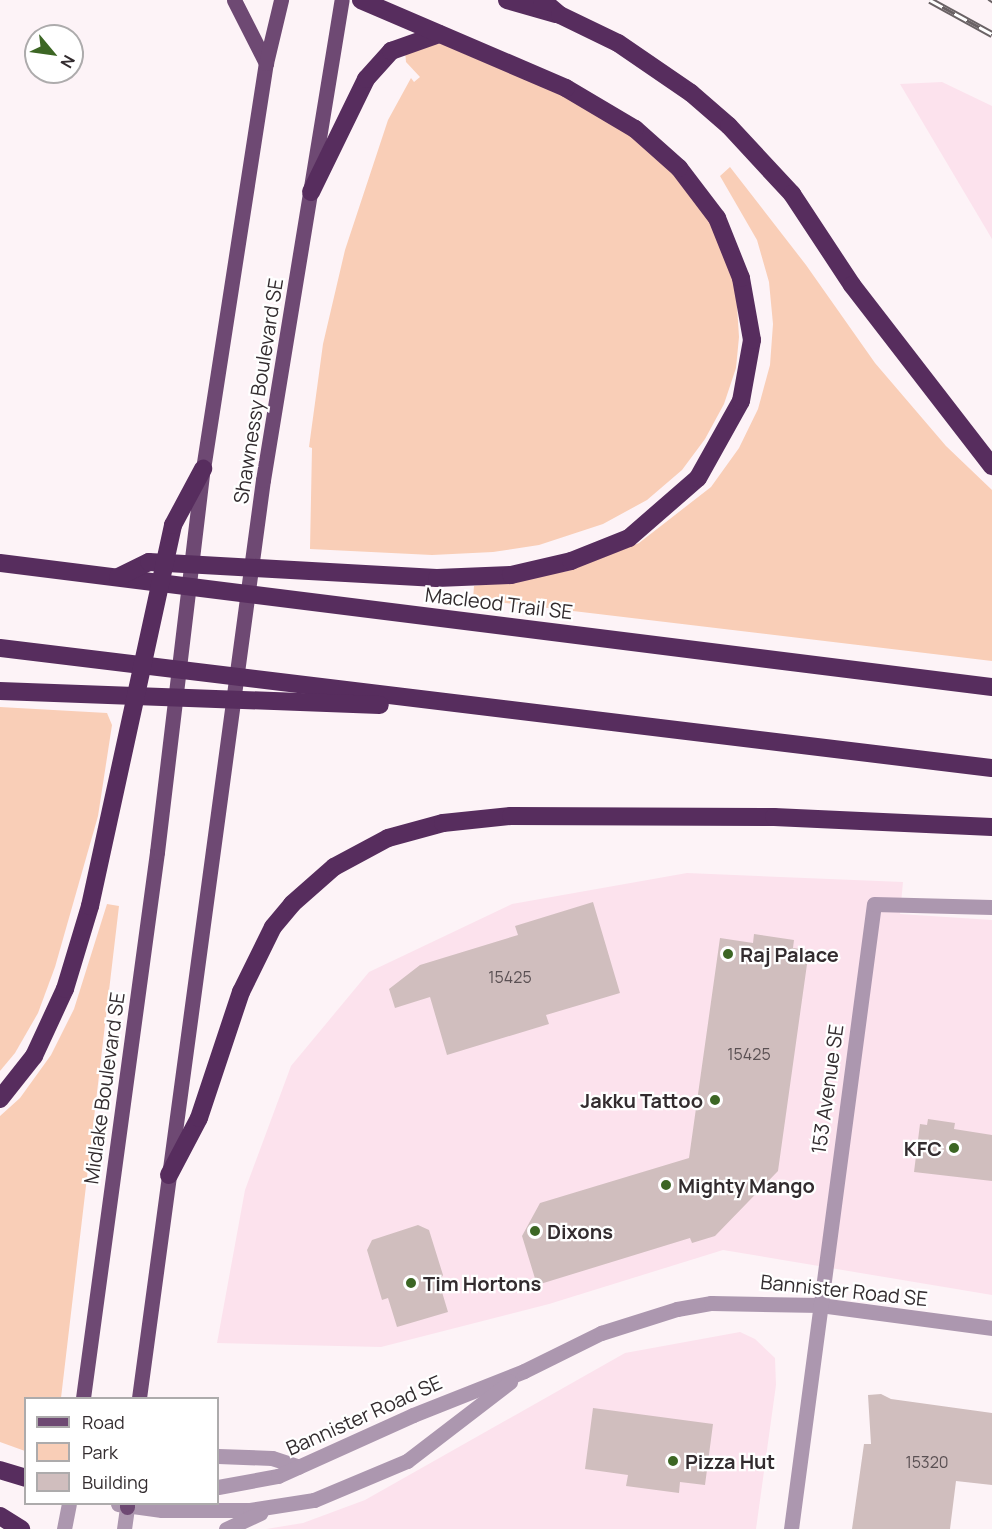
<!DOCTYPE html>
<html>
<head>
<meta charset="utf-8">
<style>
	body { margin:0 }
	#map { position:relative; width:992px; height:1529px; overflow:hidden; background:#fdf3f7; font-family:Manrope,sans-serif }
	div>[style] { position:absolute }
	[style*='--x'] { left:calc(var(--x)*1px); top:calc(var(--y)*1px); width:calc(var(--w)*1px); rotate:calc(var(--a)*1deg) }
	.built>* { inset:0; background:#fce2ed }
	.green>* { inset:0; background:#f9ceb7 }
	.building>* { inset:0; background:#d0bebe }
	.minor>* { height:15px; margin:-7.5px; padding:0 7.5px; transform-origin:7.5px; border-radius:7.5px; background:#ac97af }
	.major>* { height:15px; margin:-7.5px; padding:0 7.5px; transform-origin:7.5px; border-radius:7.5px; background:#6e4973 }
	.highway>* { height:18px; margin:-9px; padding:0 9px; transform-origin:9px; border-radius:9px; background:#572d5e }
	.tram>* { height:1.5px; margin:-0.75px; padding:0 0.75px; transform-origin:0.75px; border-radius:0.75px; background:#6a6265 }
	.rail>* { height:7px; margin-top:-3.5px; transform-origin:0; background:repeating-linear-gradient(90deg,#fff 0 14px,#6a6265 0 28px); box-sizing:border-box; border-block:2px solid #6a6265 }
	.dots>* { width:16px; height:16px; translate:-50% -50%; box-sizing:border-box; border:3px solid #fff; border-radius:50% }
	span { translate:-50% -50%; white-space:nowrap; text-align:center; line-height:1.15; -webkit-text-stroke:4.5px #fff; paint-order:stroke }
	.number-label { font-size:16px; color:#5a5053 }
	.number-label span { -webkit-text-stroke-width:0 }
	.street-label { font-size:20px; color:#332c2f }
	.poi-label { font-size:20px; color:#332c2f; font-weight:700 }
	.left { translate:0 -50%; text-align:left }
	.right { translate:-100% -50%; text-align:right }
	.legend { position:absolute; left:24px; top:1397px; width:195px; height:108px; box-sizing:border-box; background:#fff; border:2px solid #adabac; margin:0; padding:8px 10px; list-style:none; font-size:18px; color:#332c2f }
	.legend li { display:flex; align-items:center; gap:12px; height:30px }
	.legend b { width:30px; border:2px solid #adabac }
	.north { position:absolute; left:24px; top:24px; width:60px; height:60px; box-sizing:border-box; background:#fff; border:2px solid #adabac; border-radius:50%; rotate:119deg; font-size:16px; font-weight:700; line-height:24px; text-align:center; color:#332c2f }
	.north::after { content:''; display:block; margin:auto; width:21px; height:27px; background:#3c6624; clip-path:polygon(50% 0,100% 100%,50% 72%,0 100%) }
</style>
</head>
<body>
<div id="map">
	<div class="built">
		<i style="clip-path:polygon(942px 82px,992px 106px,992px 239px,900px 84px)"></i>
		<i style="clip-path:polygon(687px 873px,903px 882px,900px 914px,992px 920px,992px 1295px,723px 1250px,549px 1304px,381px 1347px,217px 1343px,245px 1190px,291px 1066px,369px 972px,512px 904px)"></i>
		<i style="clip-path:polygon(740px 1332px,755px 1339px,775px 1358px,776px 1385px,756px 1529px,266px 1529px,303px 1523px,365px 1500px,625px 1353px)"></i>
	</div>
	<div class="green">
		<i style="clip-path:polygon(449px 43px,533px 79px,606px 118px,665px 162px,700px 204px,723px 242px,736px 290px,739px 337px,736px 368px,724px 404px,705px 439px,682px 470px,647px 500px,603px 524px,539px 545px,493px 552px,432px 555px,310px 549px,312px 448px,309px 447px,323px 344px,345px 250px,388px 120px,411px 78px,414px 82px,420px 77px,406px 62px,405px 51px,426px 44px)"></i>
		<i style="clip-path:polygon(730px 167px,806px 265px,875px 363px,946px 446px,992px 490px,992px 661px,473px 599px,474px 586px,568px 571px,639px 543px,711px 487px,739px 448px,758px 409px,770px 365px,773px 324px,769px 282px,757px 240px,720px 176px)"></i>
		<i style="clip-path:polygon(0 707px,107px 713px,112px 725px,98px 816px,55px 967px,38px 1013px,15px 1053px,0 1071px)"></i>
		<i style="clip-path:polygon(107px 904px,119px 906px,61px 1398px,26px 1398px,25px 1451px,0 1442px,0 1116px,20px 1098px,51px 1055px,74px 1009px)"></i>
	</div>
	<div class="building">
		<i style="clip-path:polygon(593px 902px,620px 993px,546px 1015px,549px 1024px,447px 1055px,430px 997px,395px 1008px,389px 989px,420px 965px,518px 935px,515px 926px)"></i>
		<i style="clip-path:polygon(754px 934px,794px 940px,793px 948px,809px 950px,778px 1171px,715px 1236px,692px 1243px,690px 1238px,537px 1285px,522px 1236px,540px 1203px,689px 1158px,720px 938px,753px 943px)"></i>
		<i style="clip-path:polygon(928px 1119px,955px 1123px,954px 1129px,992px 1135px,992px 1181px,914px 1172px,920px 1124px,927px 1125px)"></i>
		<i style="clip-path:polygon(418px 1225px,429px 1230px,443px 1275px,439px 1282px,448px 1312px,397px 1327px,388px 1298px,382px 1300px,367px 1250px,372px 1240px)"></i>
		<i style="clip-path:polygon(881px 1394px,891px 1399px,992px 1413px,992px 1485px,956px 1481px,950px 1529px,852px 1529px,864px 1444px,871px 1444px,868px 1395px)"></i>
		<i style="clip-path:polygon(593px 1408px,713px 1424px,705px 1485px,680px 1482px,679px 1493px,626px 1486px,628px 1475px,585px 1469px)"></i>
	</div>
	<div class="minor">
		<i style="--x:218;--y:1456;--w:54;--a:2.1"></i>
		<i style="--x:272;--y:1458;--w:28;--a:18"></i>
		<i style="--x:218;--y:1487;--w:61;--a:-10.4"></i>
		<i style="--x:278;--y:1476;--w:148;--a:-24.3"></i>
		<i style="--x:413;--y:1415;--w:119;--a:-21.6"></i>
		<i style="--x:524;--y:1371;--w:86;--a:-26.3"></i>
		<i style="--x:601;--y:1333;--w:80;--a:-17.5"></i>
		<i style="--x:677;--y:1309;--w:35;--a:-10"></i>
		<i style="--x:711;--y:1303;--w:109;--a:1.1"></i>
		<i style="--x:820;--y:1305;--w:174;--a:7.6"></i>
		<i style="--x:118;--y:1504;--w:44;--a:7.8"></i>
		<i style="--x:162;--y:1510;--w:88;--a:0"></i>
		<i style="--x:250;--y:1510;--w:65;--a:-8.9"></i>
		<i style="--x:314;--y:1500;--w:101;--a:-22.8"></i>
		<i style="--x:407;--y:1461;--w:130;--a:-37.5"></i>
		<i style="--x:64;--y:1529;--w:25;--a:-79"></i>
		<i style="--x:124;--y:1529;--w:22;--a:-82"></i>
		<i style="--x:226;--y:1529;--w:38;--a:-25"></i>
		<i style="--x:791;--y:1529;--w:630;--a:-82.44"></i>
		<i style="--x:874;--y:904;--w:118;--a:1.5"></i>
	</div>
	<div class="major">
		<i style="--x:234;--y:0;--w:71;--a:63.1"></i>
		<i style="--x:83;--y:1398;--w:551;--a:-82.28"></i>
		<i style="--x:157;--y:852;--w:386;--a:-83.2"></i>
		<i style="--x:203;--y:469;--w:411;--a:-81.2"></i>
		<i style="--x:266;--y:63;--w:65;--a:-76.6"></i>
		<i style="--x:139;--y:1398;--w:926;--a:-82.31"></i>
		<i style="--x:263;--y:480;--w:486;--a:-80.7"></i>
		<i style="--x:127;--y:1507;--w:3;--a:-90"></i>
	</div>
	<div class="highway">
		<i style="--x:507;--y:0;--w:51;--a:15.9"></i>
		<i style="--x:542;--y:0;--w:23;--a:40"></i>
		<i style="--x:560;--y:15;--w:64;--a:25.8"></i>
		<i style="--x:618;--y:43;--w:88;--a:34.4"></i>
		<i style="--x:691;--y:93;--w:50;--a:41"></i>
		<i style="--x:729;--y:126;--w:93;--a:47.2"></i>
		<i style="--x:792;--y:194;--w:109;--a:56.6"></i>
		<i style="--x:852;--y:285;--w:229;--a:52.3"></i>
		<i style="--x:311;--y:192;--w:126;--a:-64"></i>
		<i style="--x:366;--y:79;--w:38;--a:-48"></i>
		<i style="--x:391;--y:51;--w:51;--a:-19.5"></i>
		<i style="--x:0;--y:563;--w:1000;--a:7.13"></i>
		<i style="--x:118;--y:577;--w:34;--a:-26"></i>
		<i style="--x:149;--y:562;--w:288;--a:3.2"></i>
		<i style="--x:437;--y:578;--w:74;--a:-2.3"></i>
		<i style="--x:511;--y:575;--w:62;--a:-13.1"></i>
		<i style="--x:571;--y:561;--w:62;--a:-21.6"></i>
		<i style="--x:629;--y:538;--w:91;--a:-41"></i>
		<i style="--x:698;--y:478;--w:88;--a:-60.8"></i>
		<i style="--x:741;--y:401;--w:62;--a:-79.8"></i>
		<i style="--x:752;--y:340;--w:63;--a:-100.1"></i>
		<i style="--x:741;--y:278;--w:65;--a:-111.8"></i>
		<i style="--x:717;--y:218;--w:63;--a:-127.2"></i>
		<i style="--x:679;--y:168;--w:59;--a:-138.4"></i>
		<i style="--x:635;--y:129;--w:80;--a:-149.3"></i>
		<i style="--x:566;--y:88;--w:223;--a:-156.8"></i>
		<i style="--x:0;--y:648;--w:999;--a:6.9"></i>
		<i style="--x:0;--y:691;--w:380;--a:2.1"></i>
		<i style="--x:0;--y:1099;--w:55;--a:-51.7"></i>
		<i style="--x:34;--y:1056;--w:74;--a:-65.2"></i>
		<i style="--x:65;--y:989;--w:87;--a:-73.2"></i>
		<i style="--x:90;--y:906;--w:390;--a:-77.7"></i>
		<i style="--x:173;--y:525;--w:64;--a:-61.8"></i>
		<i style="--x:169;--y:1175;--w:64;--a:-62.2"></i>
		<i style="--x:199;--y:1118;--w:133;--a:-71.6"></i>
		<i style="--x:241;--y:992;--w:72;--a:-63.8"></i>
		<i style="--x:273;--y:927;--w:30;--a:-50"></i>
		<i style="--x:292;--y:904;--w:56;--a:-41.4"></i>
		<i style="--x:334;--y:867;--w:61;--a:-28.2"></i>
		<i style="--x:388;--y:838;--w:57;--a:-15.3"></i>
		<i style="--x:443;--y:823;--w:68;--a:-5.9"></i>
		<i style="--x:511;--y:816;--w:263;--a:0.2"></i>
		<i style="--x:774;--y:817;--w:218;--a:2.6"></i>
		<i style="--x:0;--y:1470;--w:27;--a:17"></i>
		<i style="--x:0;--y:1516;--w:25;--a:32"></i>
	</div>
	<div class="tram">
		<i style="--x:989;--y:0;--w:4;--a:34"></i>
	</div>
	<div class="rail">
		<i style="--x:930;--y:0;--w:71;--a:28.7"></i>
	</div>
	<div class="dots">
		<i style="left:728px;top:954px;background:#3c6624"></i>
		<i style="left:715px;top:1100px;background:#3c6624"></i>
		<i style="left:954px;top:1148px;background:#3c6624"></i>
		<i style="left:666px;top:1185px;background:#3c6624"></i>
		<i style="left:535px;top:1231px;background:#3c6624"></i>
		<i style="left:411px;top:1283px;background:#3c6624"></i>
		<i style="left:673px;top:1461px;background:#3c6624"></i>
	</div>
	<div class="number-label">
		<span style="left:510px;top:977px">15425</span>
		<span style="left:749px;top:1054px">15425</span>
		<span style="left:927px;top:1462px">15320</span>
	</div>
	<div class="street-label">
		<span style="left:258px;top:391px;rotate:-81deg">Shawnessy Boulevard SE</span>
		<span style="left:499px;top:603px;rotate:7deg">Macleod Trail SE</span>
		<span style="left:104px;top:1088px;rotate:-82deg">Midlake Boulevard SE</span>
		<span style="left:827px;top:1089px;rotate:-82deg">153 Avenue SE</span>
		<span style="left:844px;top:1290px;rotate:6deg">Bannister Road SE</span>
		<span style="left:364px;top:1415px;rotate:-24deg">Bannister Road SE</span>
	</div>
	<div class="poi-label">
		<span class="left" style="left:740px;top:954px">Raj Palace</span>
		<span class="right" style="left:703px;top:1100px">Jakku Tattoo</span>
		<span class="right" style="left:942px;top:1148px">KFC</span>
		<span class="left" style="left:678px;top:1185px">Mighty Mango</span>
		<span class="left" style="left:547px;top:1231px">Dixons</span>
		<span class="left" style="left:423px;top:1283px">Tim Hortons</span>
		<span class="left" style="left:685px;top:1461px">Pizza Hut</span>
	</div>
	<ul class="legend">
	<li><b style="height:8px;background:#6e4973"></b>Road</li>
	<li><b style="height:16px;background:#f9ceb7"></b>Park</li>
	<li><b style="height:16px;background:#d0bebe"></b>Building</li>
	</ul>
	<div class="north">N</div>
</div>
</body>
</html>
